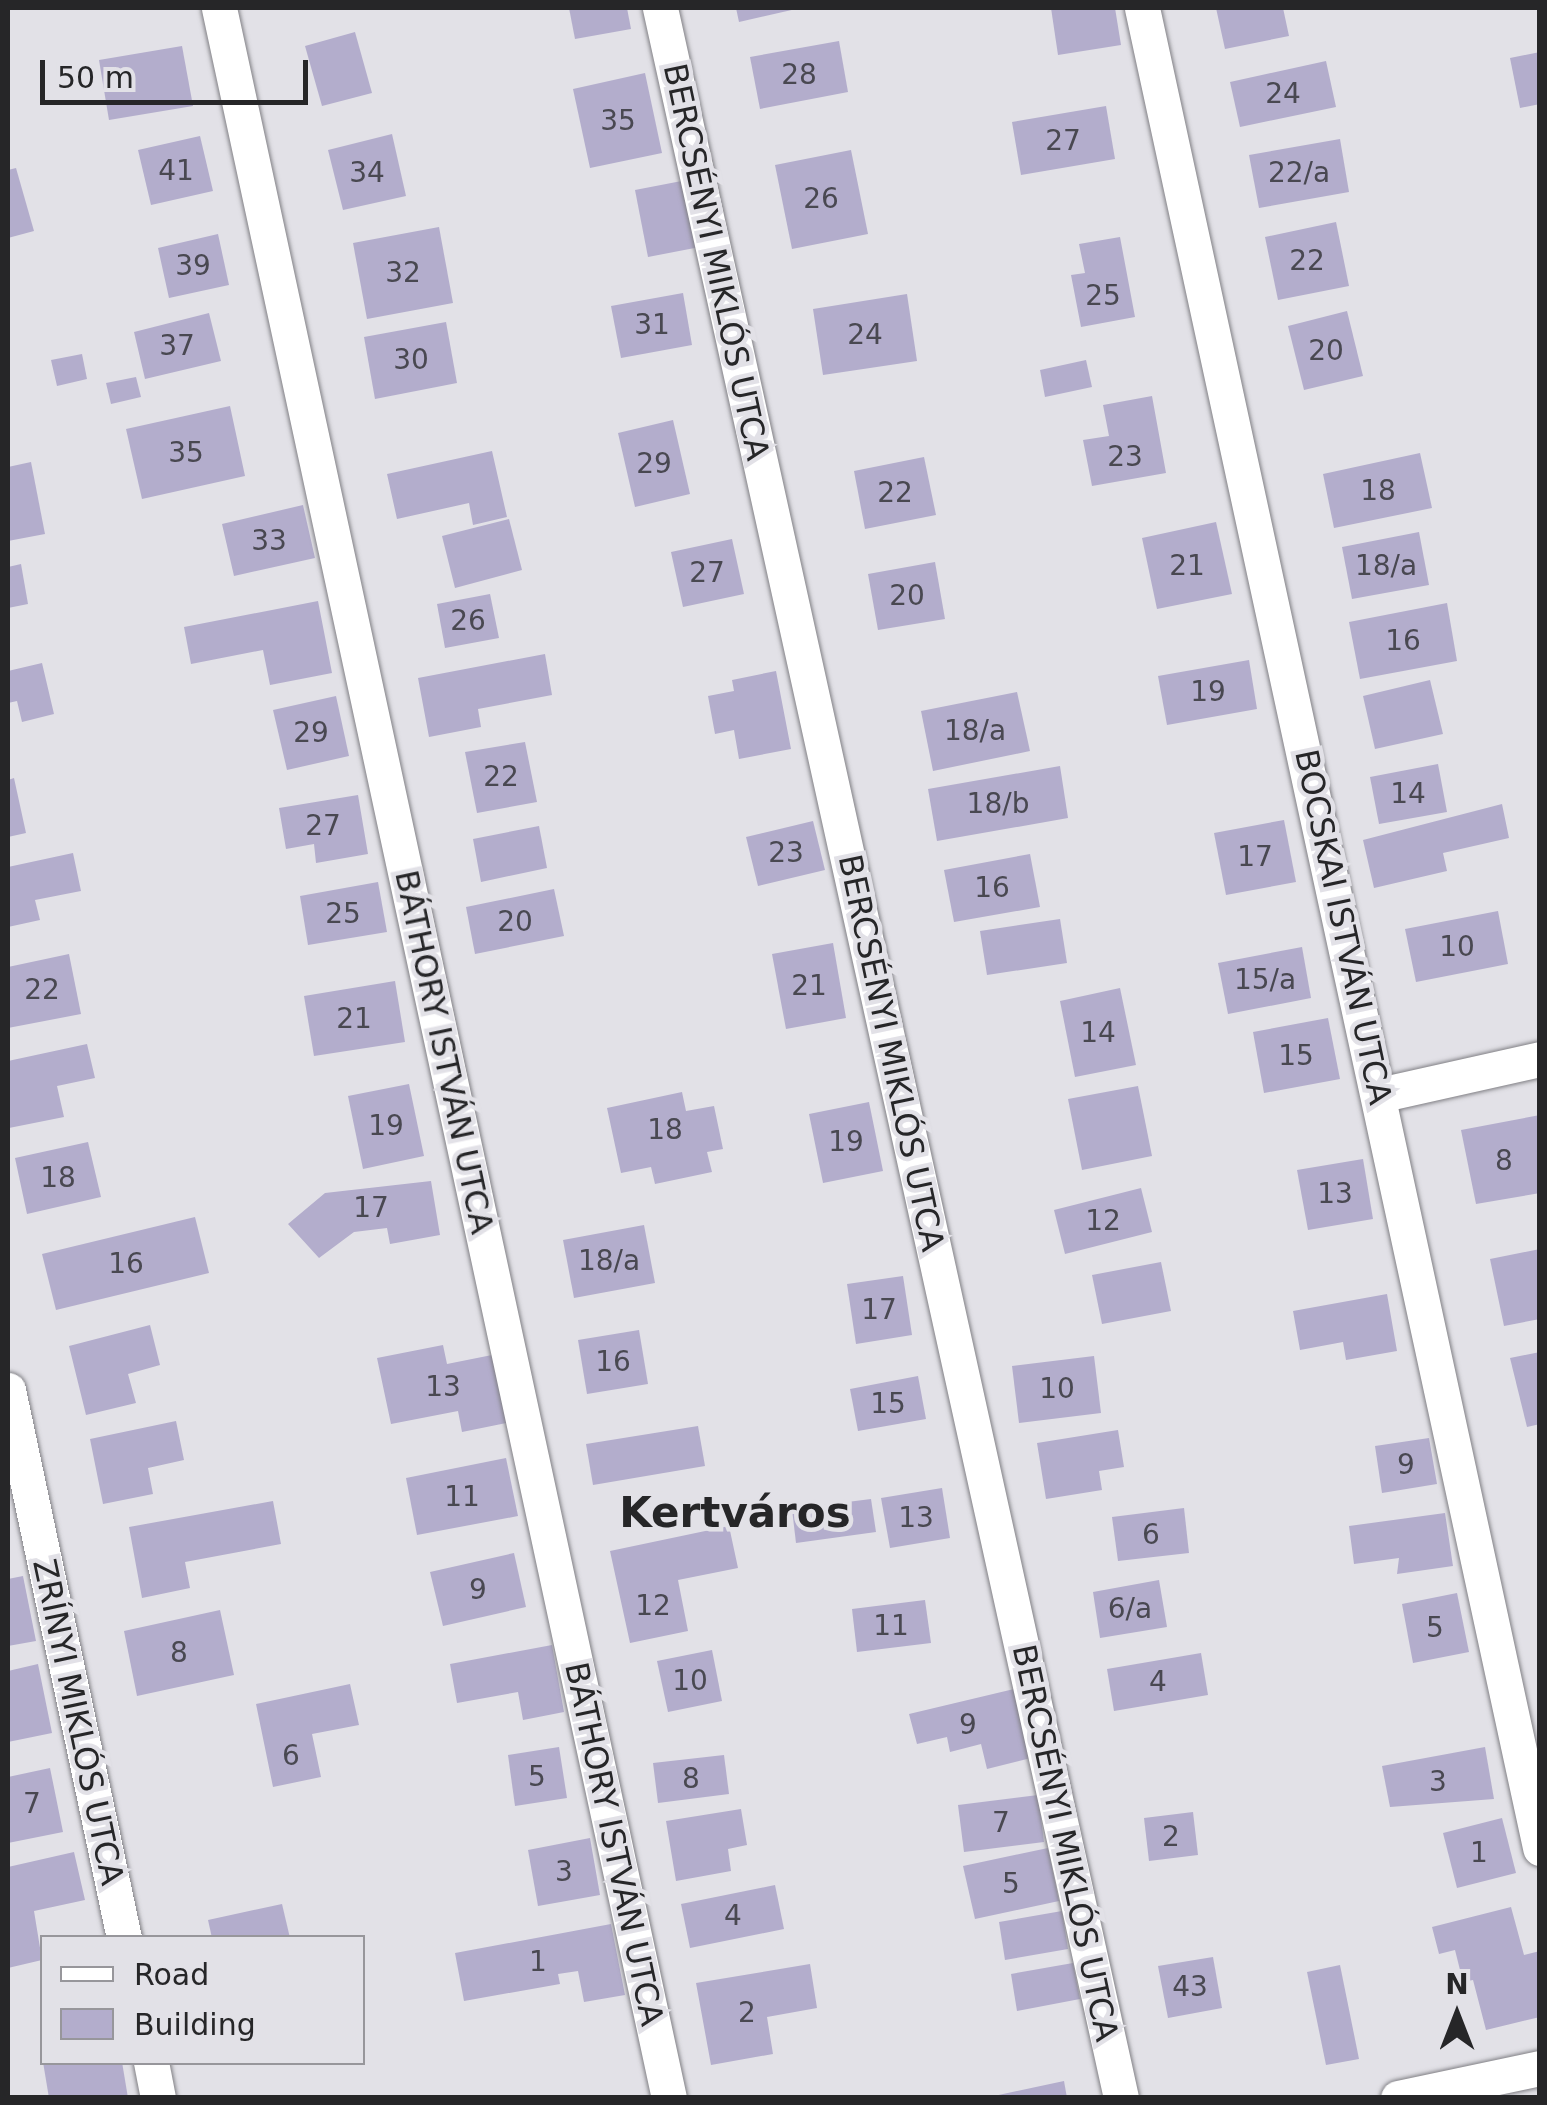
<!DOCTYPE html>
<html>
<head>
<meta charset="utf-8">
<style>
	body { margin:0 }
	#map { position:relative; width:1547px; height:2105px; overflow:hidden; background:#e2e1e7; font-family:"DejaVu Sans",sans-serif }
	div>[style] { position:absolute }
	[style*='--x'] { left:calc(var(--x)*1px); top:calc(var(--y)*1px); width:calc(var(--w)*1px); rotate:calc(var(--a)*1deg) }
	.building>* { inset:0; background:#b3adcc }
	.roads { filter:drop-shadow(0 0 2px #818085) drop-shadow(0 0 2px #818085) }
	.minor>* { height:35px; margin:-17.5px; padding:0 17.5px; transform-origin:17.5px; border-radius:17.5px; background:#fff }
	span { translate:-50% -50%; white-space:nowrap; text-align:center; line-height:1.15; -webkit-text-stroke:9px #e2e1e7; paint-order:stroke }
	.number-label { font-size:28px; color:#494851 }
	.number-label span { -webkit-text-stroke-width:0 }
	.street-label { font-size:32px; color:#262628 }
	.district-label { font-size:42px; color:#262628; font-weight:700 }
	.frame { position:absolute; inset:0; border:10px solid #262628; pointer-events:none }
	.legend { position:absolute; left:40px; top:1935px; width:325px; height:130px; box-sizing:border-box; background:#e2e1e7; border:2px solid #97969b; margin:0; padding:12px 18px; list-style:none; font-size:30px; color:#262628 }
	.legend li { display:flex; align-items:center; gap:20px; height:50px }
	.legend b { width:50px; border:2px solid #97969b }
	.north { position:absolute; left:1407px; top:1965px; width:100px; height:100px; -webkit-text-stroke:8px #e2e1e7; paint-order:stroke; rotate:0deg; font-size:28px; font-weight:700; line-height:40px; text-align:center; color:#262628 }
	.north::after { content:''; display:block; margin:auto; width:35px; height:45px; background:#262628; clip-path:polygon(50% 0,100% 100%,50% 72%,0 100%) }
	.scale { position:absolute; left:40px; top:60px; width:268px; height:45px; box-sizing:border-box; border:5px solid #262628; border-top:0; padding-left:12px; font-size:30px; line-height:35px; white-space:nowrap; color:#262628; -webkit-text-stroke:8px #e2e1e7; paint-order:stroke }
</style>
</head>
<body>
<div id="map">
	<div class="building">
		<i style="clip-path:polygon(569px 8px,627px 8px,631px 29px,575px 39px)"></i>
		<i style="clip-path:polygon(736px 8px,795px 8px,796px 9px,739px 22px)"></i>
		<i style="clip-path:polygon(1051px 8px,1115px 8px,1121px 45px,1058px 55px)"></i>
		<i style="clip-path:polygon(1216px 8px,1283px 8px,1289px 36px,1225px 49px)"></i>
		<i style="clip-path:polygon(355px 32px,372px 93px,322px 106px,305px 46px)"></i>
		<i style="clip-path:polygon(839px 41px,848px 92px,760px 109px,750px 57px)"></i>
		<i style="clip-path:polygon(182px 46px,193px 106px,109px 120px,99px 60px)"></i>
		<i style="clip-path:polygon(1540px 52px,1540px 104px,1520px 108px,1510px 58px)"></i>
		<i style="clip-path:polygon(1326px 61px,1336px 107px,1240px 127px,1230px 82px)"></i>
		<i style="clip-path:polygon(645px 73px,662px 153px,590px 168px,573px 89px)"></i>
		<i style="clip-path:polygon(1106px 106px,1115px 159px,1021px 175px,1012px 122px)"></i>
		<i style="clip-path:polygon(392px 134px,406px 196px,343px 210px,328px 150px)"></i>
		<i style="clip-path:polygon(200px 136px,213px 191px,151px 205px,138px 150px)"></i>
		<i style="clip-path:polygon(1340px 139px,1349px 192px,1259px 208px,1249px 155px)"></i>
		<i style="clip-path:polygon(851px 150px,868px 234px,792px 249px,775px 165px)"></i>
		<i style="clip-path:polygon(16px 168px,34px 231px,8px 238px,8px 170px)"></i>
		<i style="clip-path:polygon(692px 179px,705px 246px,648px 257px,635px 190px)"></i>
		<i style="clip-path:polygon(1336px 222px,1349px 286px,1278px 300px,1265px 237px)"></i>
		<i style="clip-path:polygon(439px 227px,453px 303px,367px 319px,353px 243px)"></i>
		<i style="clip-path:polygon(218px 234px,229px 285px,169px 298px,158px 248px)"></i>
		<i style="clip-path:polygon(1120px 237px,1135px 317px,1081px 327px,1071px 275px,1085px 273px,1079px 244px)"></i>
		<i style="clip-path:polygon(683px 293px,692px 345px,621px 358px,611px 306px)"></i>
		<i style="clip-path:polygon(907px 294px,917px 361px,823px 375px,813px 309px)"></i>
		<i style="clip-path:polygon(1347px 311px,1363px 376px,1304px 390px,1288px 326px)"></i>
		<i style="clip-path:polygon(209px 313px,221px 361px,145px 379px,134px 332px)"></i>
		<i style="clip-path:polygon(446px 322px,457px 383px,375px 399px,364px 337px)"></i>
		<i style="clip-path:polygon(82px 354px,87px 379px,57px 386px,51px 360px)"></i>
		<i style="clip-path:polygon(1086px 360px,1092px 387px,1045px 397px,1040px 370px)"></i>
		<i style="clip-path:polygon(136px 377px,141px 397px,111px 404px,106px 383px)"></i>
		<i style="clip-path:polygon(1152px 396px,1166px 473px,1092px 486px,1083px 440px,1109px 436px,1103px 405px)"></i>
		<i style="clip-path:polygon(230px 406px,245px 476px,142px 499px,126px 429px)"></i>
		<i style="clip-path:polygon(673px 420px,690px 494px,635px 507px,618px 433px)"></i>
		<i style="clip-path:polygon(492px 451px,507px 517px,473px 525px,469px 503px,397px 519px,387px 474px)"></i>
		<i style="clip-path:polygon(1420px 453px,1432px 508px,1334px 528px,1323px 474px)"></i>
		<i style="clip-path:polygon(924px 457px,936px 515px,865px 529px,854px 471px)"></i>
		<i style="clip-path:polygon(31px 462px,45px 534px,8px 541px,8px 467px)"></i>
		<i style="clip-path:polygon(303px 505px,315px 558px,234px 576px,222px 524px)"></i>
		<i style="clip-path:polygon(509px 519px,522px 570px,455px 588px,442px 536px)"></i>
		<i style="clip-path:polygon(1216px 522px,1232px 594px,1157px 609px,1142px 538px)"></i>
		<i style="clip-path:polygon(1419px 532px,1429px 585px,1352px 599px,1342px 547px)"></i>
		<i style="clip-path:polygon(732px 539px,744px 594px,683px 607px,671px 552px)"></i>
		<i style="clip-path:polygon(935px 562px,945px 619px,878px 630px,868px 574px)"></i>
		<i style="clip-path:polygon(21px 564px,28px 604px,8px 608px,8px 567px)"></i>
		<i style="clip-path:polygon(490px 594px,499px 638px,445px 648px,437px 604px)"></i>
		<i style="clip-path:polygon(318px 601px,332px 673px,270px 685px,263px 650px,191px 664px,184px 627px)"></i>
		<i style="clip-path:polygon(1447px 603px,1457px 661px,1360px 679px,1349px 622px)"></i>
		<i style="clip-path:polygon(545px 654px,552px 695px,478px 709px,481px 727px,429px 737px,418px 678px)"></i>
		<i style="clip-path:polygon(1249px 660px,1257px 709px,1167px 725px,1158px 676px)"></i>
		<i style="clip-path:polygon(42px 663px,54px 714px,22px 722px,17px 701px,8px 703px,8px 671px)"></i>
		<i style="clip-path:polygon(776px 671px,791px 749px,739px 759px,734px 730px,715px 734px,708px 696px,734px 691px,732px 680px)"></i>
		<i style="clip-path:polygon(1430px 680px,1443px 734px,1375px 749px,1363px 696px)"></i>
		<i style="clip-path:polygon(1017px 692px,1030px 751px,933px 771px,921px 711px)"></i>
		<i style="clip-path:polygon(336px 696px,349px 756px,287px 770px,273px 710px)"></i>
		<i style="clip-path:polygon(525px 742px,537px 802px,477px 813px,465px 752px)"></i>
		<i style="clip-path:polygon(1438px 764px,1447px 812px,1379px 824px,1370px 777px)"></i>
		<i style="clip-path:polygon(1060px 766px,1068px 818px,937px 841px,928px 789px)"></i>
		<i style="clip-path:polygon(14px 778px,26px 833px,8px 837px,8px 780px)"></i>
		<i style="clip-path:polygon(358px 795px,368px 854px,316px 863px,314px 844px,286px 849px,279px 808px)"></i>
		<i style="clip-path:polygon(1502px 804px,1509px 838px,1443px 853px,1447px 871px,1374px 888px,1363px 840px)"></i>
		<i style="clip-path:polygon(1284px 820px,1296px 882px,1226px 895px,1214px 833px)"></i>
		<i style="clip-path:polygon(813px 821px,825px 870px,758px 886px,746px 837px)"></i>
		<i style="clip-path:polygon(539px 826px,547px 868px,481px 882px,473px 839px)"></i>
		<i style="clip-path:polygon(73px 853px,81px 891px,35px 900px,40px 920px,8px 927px,8px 867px)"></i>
		<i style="clip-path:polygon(1030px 854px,1040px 907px,954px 922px,944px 870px)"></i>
		<i style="clip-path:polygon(378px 882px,387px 932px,308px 945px,300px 896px)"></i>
		<i style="clip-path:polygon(554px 889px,564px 936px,475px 954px,466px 907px)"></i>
		<i style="clip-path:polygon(1498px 911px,1508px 964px,1416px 982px,1405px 929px)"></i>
		<i style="clip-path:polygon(1060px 919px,1067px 963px,987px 975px,980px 931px)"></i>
		<i style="clip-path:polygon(833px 943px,846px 1018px,786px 1029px,772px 954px)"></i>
		<i style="clip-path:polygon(1302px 947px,1311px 998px,1228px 1014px,1218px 963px)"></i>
		<i style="clip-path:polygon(69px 954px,81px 1014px,8px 1028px,8px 967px)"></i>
		<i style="clip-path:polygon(395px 981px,405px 1042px,314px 1056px,304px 996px)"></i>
		<i style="clip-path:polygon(1120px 988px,1136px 1065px,1075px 1077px,1060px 1001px)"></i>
		<i style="clip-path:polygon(1328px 1018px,1340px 1079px,1264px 1093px,1253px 1032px)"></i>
		<i style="clip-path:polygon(87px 1044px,95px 1078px,57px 1086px,64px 1117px,9px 1128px,8px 1061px)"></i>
		<i style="clip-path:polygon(409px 1084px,424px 1156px,363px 1169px,348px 1096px)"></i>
		<i style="clip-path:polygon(1138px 1086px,1152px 1156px,1082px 1170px,1068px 1099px)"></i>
		<i style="clip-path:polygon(682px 1092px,686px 1111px,714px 1106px,723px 1149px,707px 1152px,712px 1172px,655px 1184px,651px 1167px,621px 1173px,607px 1108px)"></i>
		<i style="clip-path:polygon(869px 1102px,883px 1171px,823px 1183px,809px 1114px)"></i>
		<i style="clip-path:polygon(1540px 1115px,1540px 1193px,1476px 1204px,1461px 1130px)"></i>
		<i style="clip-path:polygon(88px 1142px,101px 1197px,27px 1214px,15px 1158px)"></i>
		<i style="clip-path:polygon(1363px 1159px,1373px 1219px,1308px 1230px,1297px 1170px)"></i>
		<i style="clip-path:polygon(431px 1181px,440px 1235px,390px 1244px,387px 1228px,354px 1232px,319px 1258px,288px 1224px,325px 1193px)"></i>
		<i style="clip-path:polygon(1141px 1188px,1152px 1232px,1065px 1254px,1054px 1210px)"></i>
		<i style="clip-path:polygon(195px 1217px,209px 1273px,56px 1310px,42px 1254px)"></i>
		<i style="clip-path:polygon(644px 1225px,655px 1283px,574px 1298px,563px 1240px)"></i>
		<i style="clip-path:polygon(1540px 1249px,1540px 1319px,1504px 1326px,1490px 1259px)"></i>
		<i style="clip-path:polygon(1161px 1262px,1171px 1311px,1102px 1324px,1092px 1275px)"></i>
		<i style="clip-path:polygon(903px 1276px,912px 1335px,856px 1344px,847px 1284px)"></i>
		<i style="clip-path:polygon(1387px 1294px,1397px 1351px,1346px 1360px,1343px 1342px,1300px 1350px,1293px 1311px)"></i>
		<i style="clip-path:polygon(150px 1325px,160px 1365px,128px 1374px,136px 1403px,86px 1415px,69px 1346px)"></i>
		<i style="clip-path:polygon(639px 1330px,648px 1384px,587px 1394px,578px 1340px)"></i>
		<i style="clip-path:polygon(443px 1345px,447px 1364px,497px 1354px,511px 1422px,462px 1432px,458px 1411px,391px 1424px,377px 1358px)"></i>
		<i style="clip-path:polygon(1540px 1352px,1540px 1424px,1527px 1427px,1510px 1358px)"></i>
		<i style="clip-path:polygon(1094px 1356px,1101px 1413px,1019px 1423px,1012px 1366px)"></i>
		<i style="clip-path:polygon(918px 1376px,926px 1419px,858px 1431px,850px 1389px)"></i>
		<i style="clip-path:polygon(176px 1421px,184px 1460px,148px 1468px,153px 1494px,103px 1504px,90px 1439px)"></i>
		<i style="clip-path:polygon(698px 1426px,705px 1466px,593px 1485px,586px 1444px)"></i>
		<i style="clip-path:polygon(1118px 1430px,1124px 1467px,1099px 1471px,1102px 1490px,1046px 1499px,1037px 1443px)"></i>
		<i style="clip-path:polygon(1429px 1438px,1437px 1484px,1382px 1493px,1375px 1446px)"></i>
		<i style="clip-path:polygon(506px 1458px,518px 1516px,417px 1535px,406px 1478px)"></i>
		<i style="clip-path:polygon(942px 1488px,950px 1538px,890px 1548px,881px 1498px)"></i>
		<i style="clip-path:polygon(871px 1499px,876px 1532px,796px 1543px,792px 1509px)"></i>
		<i style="clip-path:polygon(273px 1501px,281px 1544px,185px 1562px,190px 1588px,142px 1598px,129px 1527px)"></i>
		<i style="clip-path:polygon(1184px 1508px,1189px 1553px,1118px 1561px,1112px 1517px)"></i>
		<i style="clip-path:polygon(1445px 1513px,1453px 1566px,1397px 1574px,1399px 1558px,1354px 1564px,1349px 1526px)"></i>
		<i style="clip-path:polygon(729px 1526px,738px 1568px,678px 1580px,688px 1631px,630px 1643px,610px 1551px)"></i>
		<i style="clip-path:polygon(514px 1553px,526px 1607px,443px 1626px,430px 1572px)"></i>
		<i style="clip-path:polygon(23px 1576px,36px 1641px,8px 1646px,8px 1579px)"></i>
		<i style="clip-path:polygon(1159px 1580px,1167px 1627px,1100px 1638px,1093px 1592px)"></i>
		<i style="clip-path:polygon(1457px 1593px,1469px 1652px,1413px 1663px,1402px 1604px)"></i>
		<i style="clip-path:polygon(925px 1600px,931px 1643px,857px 1652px,852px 1609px)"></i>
		<i style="clip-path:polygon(220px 1610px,234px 1675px,137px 1696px,124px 1631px)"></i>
		<i style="clip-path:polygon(552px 1645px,564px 1712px,523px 1720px,518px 1692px,457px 1703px,450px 1664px)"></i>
		<i style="clip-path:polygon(712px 1650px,722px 1701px,668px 1712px,657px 1661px)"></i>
		<i style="clip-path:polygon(1201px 1653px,1208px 1695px,1114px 1711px,1107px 1669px)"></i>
		<i style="clip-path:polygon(38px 1664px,52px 1733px,8px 1742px,8px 1671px)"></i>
		<i style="clip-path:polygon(350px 1684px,359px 1725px,312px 1734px,321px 1777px,273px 1787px,256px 1704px)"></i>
		<i style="clip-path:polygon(1014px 1689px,1031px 1758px,987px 1769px,981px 1744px,950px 1752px,947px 1737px,917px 1744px,909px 1714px)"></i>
		<i style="clip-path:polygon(559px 1747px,567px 1798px,515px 1806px,508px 1755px)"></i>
		<i style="clip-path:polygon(1485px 1747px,1494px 1799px,1390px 1807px,1382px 1766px)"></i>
		<i style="clip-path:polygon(724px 1755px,729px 1794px,658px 1803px,653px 1763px)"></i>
		<i style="clip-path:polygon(50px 1768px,63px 1832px,8px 1843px,8px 1777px)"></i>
		<i style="clip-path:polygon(1038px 1795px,1044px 1842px,964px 1852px,958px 1805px)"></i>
		<i style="clip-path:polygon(741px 1809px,747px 1845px,728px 1849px,731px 1871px,676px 1881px,666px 1821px)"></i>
		<i style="clip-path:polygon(1193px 1812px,1198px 1855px,1149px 1861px,1144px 1818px)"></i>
		<i style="clip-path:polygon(1502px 1818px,1516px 1873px,1457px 1888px,1443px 1833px)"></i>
		<i style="clip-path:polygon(590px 1838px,600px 1895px,538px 1906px,528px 1850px)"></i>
		<i style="clip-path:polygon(1048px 1848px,1059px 1901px,975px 1919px,963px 1866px)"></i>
		<i style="clip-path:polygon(74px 1852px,85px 1900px,34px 1911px,42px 1960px,8px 1968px,8px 1867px)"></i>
		<i style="clip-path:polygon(775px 1885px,784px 1929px,690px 1948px,681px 1904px)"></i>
		<i style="clip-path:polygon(282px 1904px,290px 1938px,212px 1938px,208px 1920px)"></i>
		<i style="clip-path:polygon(1511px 1907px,1524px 1955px,1540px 1951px,1540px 2017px,1486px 2030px,1473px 1980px,1463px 1982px,1455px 1950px,1439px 1954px,1432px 1927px)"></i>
		<i style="clip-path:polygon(1062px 1911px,1068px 1949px,1005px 1960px,999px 1922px)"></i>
		<i style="clip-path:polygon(611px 1924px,625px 1995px,584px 2002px,578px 1971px,558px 1974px,560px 1984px,464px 2001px,455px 1953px)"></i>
		<i style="clip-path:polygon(1213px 1957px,1222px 2008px,1168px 2018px,1158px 1966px)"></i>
		<i style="clip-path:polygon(1073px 1963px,1080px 1999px,1017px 2011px,1011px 1974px)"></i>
		<i style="clip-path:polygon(810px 1964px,817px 2008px,767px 2017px,773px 2054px,711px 2065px,696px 1983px)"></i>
		<i style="clip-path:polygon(1340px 1965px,1359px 2059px,1326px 2065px,1307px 1972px)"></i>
		<i style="clip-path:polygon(43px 2062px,122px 2062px,128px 2098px,49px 2098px)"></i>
		<i style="clip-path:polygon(1064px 2081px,1067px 2098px,994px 2098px,994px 2096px)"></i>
	</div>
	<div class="roads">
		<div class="minor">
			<i style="--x:219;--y:8;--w:2138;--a:77.85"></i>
			<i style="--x:660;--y:8;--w:2140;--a:77.56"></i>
			<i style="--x:1142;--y:8;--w:1883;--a:77.79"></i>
			<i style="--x:1379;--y:1095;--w:165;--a:-12.6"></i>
			<i style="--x:8;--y:1390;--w:560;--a:78.05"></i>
			<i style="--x:151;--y:2062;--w:37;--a:79"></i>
			<i style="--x:1398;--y:2098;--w:145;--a:-11.9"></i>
		</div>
	</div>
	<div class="number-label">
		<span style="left:799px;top:75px">28</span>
		<span style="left:1283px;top:94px">24</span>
		<span style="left:618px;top:121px">35</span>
		<span style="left:1063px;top:141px">27</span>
		<span style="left:176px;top:171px">41</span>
		<span style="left:367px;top:173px">34</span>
		<span style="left:1299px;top:173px">22/a</span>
		<span style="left:821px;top:199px">26</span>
		<span style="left:1307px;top:261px">22</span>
		<span style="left:193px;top:266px">39</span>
		<span style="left:403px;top:273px">32</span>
		<span style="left:1103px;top:296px">25</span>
		<span style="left:652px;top:325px">31</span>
		<span style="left:865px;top:335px">24</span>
		<span style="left:177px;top:346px">37</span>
		<span style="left:1326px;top:351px">20</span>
		<span style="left:411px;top:360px">30</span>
		<span style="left:186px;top:453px">35</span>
		<span style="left:1125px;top:457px">23</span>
		<span style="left:654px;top:464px">29</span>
		<span style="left:1378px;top:491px">18</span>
		<span style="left:895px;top:493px">22</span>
		<span style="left:269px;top:541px">33</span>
		<span style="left:1187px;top:566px">21</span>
		<span style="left:1386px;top:566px">18/a</span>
		<span style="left:707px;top:573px">27</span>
		<span style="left:907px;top:596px">20</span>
		<span style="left:468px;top:621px">26</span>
		<span style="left:1403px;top:641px">16</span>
		<span style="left:1208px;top:692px">19</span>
		<span style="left:975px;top:731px">18/a</span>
		<span style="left:311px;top:733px">29</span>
		<span style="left:501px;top:777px">22</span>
		<span style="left:1408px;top:794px">14</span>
		<span style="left:998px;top:804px">18/b</span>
		<span style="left:323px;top:826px">27</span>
		<span style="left:786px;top:853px">23</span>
		<span style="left:1255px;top:857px">17</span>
		<span style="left:992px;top:888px">16</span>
		<span style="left:343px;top:914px">25</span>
		<span style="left:515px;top:922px">20</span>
		<span style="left:1457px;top:947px">10</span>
		<span style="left:1265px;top:980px">15/a</span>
		<span style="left:809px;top:986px">21</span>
		<span style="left:42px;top:990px">22</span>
		<span style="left:354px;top:1019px">21</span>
		<span style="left:1098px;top:1033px">14</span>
		<span style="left:1296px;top:1056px">15</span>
		<span style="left:386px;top:1126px">19</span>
		<span style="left:665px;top:1130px">18</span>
		<span style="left:846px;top:1142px">19</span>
		<span style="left:1504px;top:1161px">8</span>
		<span style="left:58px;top:1178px">18</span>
		<span style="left:1335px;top:1194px">13</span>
		<span style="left:371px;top:1208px">17</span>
		<span style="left:1103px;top:1221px">12</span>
		<span style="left:609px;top:1261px">18/a</span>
		<span style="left:126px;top:1264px">16</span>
		<span style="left:879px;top:1310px">17</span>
		<span style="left:613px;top:1362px">16</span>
		<span style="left:443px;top:1387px">13</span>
		<span style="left:1057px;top:1389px">10</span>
		<span style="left:888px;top:1404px">15</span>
		<span style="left:1406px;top:1465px">9</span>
		<span style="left:462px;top:1497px">11</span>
		<span style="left:916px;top:1518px">13</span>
		<span style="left:1151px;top:1535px">6</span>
		<span style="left:478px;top:1590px">9</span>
		<span style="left:653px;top:1606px">12</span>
		<span style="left:1130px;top:1609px">6/a</span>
		<span style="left:891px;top:1626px">11</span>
		<span style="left:1435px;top:1628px">5</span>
		<span style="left:179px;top:1653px">8</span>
		<span style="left:690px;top:1681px">10</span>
		<span style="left:1158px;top:1682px">4</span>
		<span style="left:968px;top:1725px">9</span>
		<span style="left:291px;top:1756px">6</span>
		<span style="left:537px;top:1777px">5</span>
		<span style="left:691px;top:1779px">8</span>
		<span style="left:1438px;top:1782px">3</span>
		<span style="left:32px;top:1804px">7</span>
		<span style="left:1001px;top:1823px">7</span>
		<span style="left:1171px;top:1837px">2</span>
		<span style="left:1479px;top:1853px">1</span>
		<span style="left:564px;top:1872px">3</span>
		<span style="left:1011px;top:1884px">5</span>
		<span style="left:733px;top:1916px">4</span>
		<span style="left:538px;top:1962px">1</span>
		<span style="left:1190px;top:1987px">43</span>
		<span style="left:747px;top:2013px">2</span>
	</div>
	<div class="street-label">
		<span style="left:716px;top:262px;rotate:78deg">BERCSÉNYI MIKLÓS UTCA</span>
		<span style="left:1343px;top:927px;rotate:78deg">BOCSKAI ISTVÁN UTCA</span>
		<span style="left:444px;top:1052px;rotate:78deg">BÁTHORY ISTVÁN UTCA</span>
		<span style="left:891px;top:1053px;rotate:78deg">BERCSÉNYI MIKLÓS UTCA</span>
		<span style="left:78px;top:1722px;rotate:78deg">ZRÍNYI MIKLÓS UTCA</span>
		<span style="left:1065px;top:1843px;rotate:78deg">BERCSÉNYI MIKLÓS UTCA</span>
		<span style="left:614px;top:1844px;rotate:78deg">BÁTHORY ISTVÁN UTCA</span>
	</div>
	<div class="district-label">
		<span style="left:735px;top:1513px">Kertváros</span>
	</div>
	<div class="frame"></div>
	<ul class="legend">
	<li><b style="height:12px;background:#fff"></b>Road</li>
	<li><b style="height:28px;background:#b3adcc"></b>Building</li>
	</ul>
	<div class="north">N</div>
	<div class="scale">50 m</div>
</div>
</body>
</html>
